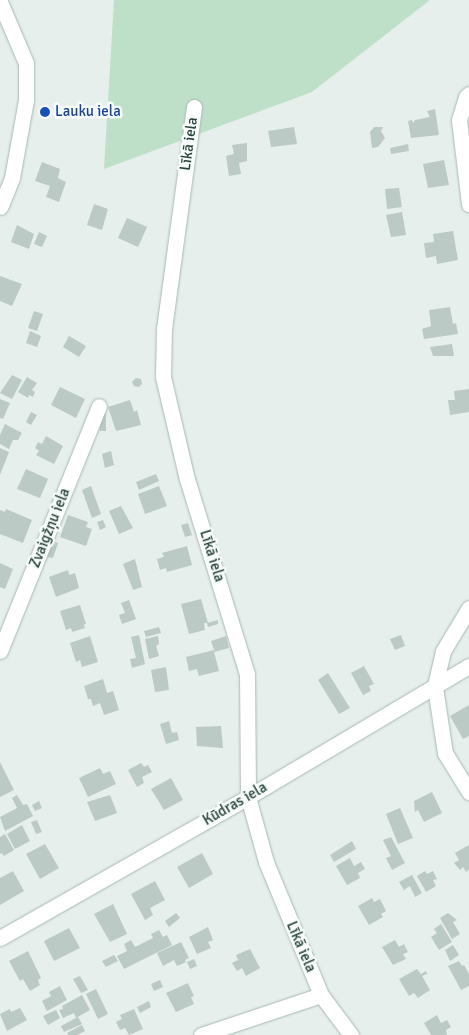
<!DOCTYPE html>
<html>
<head>
<meta charset="utf-8">
<style>
	body { margin:0 }
	#map { position:relative; width:469px; height:1035px; overflow:hidden; background:#e6efeb; font-family:Signika,sans-serif }
	div>[style] { position:absolute }
	[style*='--x'] { left:calc(var(--x)*1px); top:calc(var(--y)*1px); width:calc(var(--w)*1px); rotate:calc(var(--a)*1deg) }
	.green>* { inset:0; background:#bfe0c8 }
	.building>* { inset:0; background:#bbcac4 }
	.roads { filter:drop-shadow(0 0 1px #a8b8b2) drop-shadow(0 0 1px #a8b8b2) }
	.street>* { height:15px; margin:-7.5px; padding:0 7.5px; transform-origin:7.5px; border-radius:7.5px; background:#fff }
	.dots>* { width:14px; height:14px; translate:-50% -50%; box-sizing:border-box; border:2px solid #f7fbf9; border-radius:50% }
	span { translate:-50% -50%; white-space:nowrap; text-align:center; line-height:1.15; -webkit-text-stroke:5px #f7fbf9; paint-order:stroke }
	.transit-label { font-size:15px; color:#164399 }
	.left { translate:0 -50%; text-align:left }
	.street-label { font-size:15px; color:#24423a }
</style>
</head>
<body>
<div id="map">
	<div class="green">
		<i style="clip-path:polygon(114px 0,430px 0,312px 92px,104px 169px)"></i>
	</div>
	<div class="building">
		<i style="clip-path:polygon(435px 109px,439px 135px,411px 138px,408px 121px,412px 120px,413px 123px,415px 120px,430px 117px,427px 111px)"></i>
		<i style="clip-path:polygon(294px 127px,297px 144px,271px 147px,268px 131px)"></i>
		<i style="clip-path:polygon(374px 127px,383px 127px,381px 131px,385px 138px,378px 147px,372px 148px,370px 132px)"></i>
		<i style="clip-path:polygon(247px 143px,247px 161px,239px 163px,241px 174px,229px 176px,226px 156px,234px 154px,232px 145px)"></i>
		<i style="clip-path:polygon(408px 144px,409px 151px,391px 154px,390px 148px)"></i>
		<i style="clip-path:polygon(444px 160px,449px 185px,428px 188px,423px 164px)"></i>
		<i style="clip-path:polygon(42px 162px,60px 169px,58px 178px,66px 182px,59px 202px,46px 197px,50px 186px,35px 181px)"></i>
		<i style="clip-path:polygon(399px 188px,402px 207px,387px 209px,385px 189px)"></i>
		<i style="clip-path:polygon(94px 204px,108px 209px,102px 230px,87px 225px)"></i>
		<i style="clip-path:polygon(402px 212px,406px 235px,391px 237px,386px 215px)"></i>
		<i style="clip-path:polygon(127px 218px,147px 227px,138px 247px,118px 238px)"></i>
		<i style="clip-path:polygon(17px 225px,34px 234px,29px 249px,11px 242px)"></i>
		<i style="clip-path:polygon(453px 231px,458px 260px,437px 264px,436px 256px,426px 258px,424px 243px,434px 242px,433px 234px)"></i>
		<i style="clip-path:polygon(39px 232px,47px 236px,42px 247px,34px 244px)"></i>
		<i style="clip-path:polygon(0 276px,22px 284px,12px 306px,0 301px)"></i>
		<i style="clip-path:polygon(450px 307px,453px 324px,456px 323px,458px 334px,424px 339px,422px 329px,431px 326px,429px 310px)"></i>
		<i style="clip-path:polygon(34px 311px,43px 314px,37px 331px,28px 328px)"></i>
		<i style="clip-path:polygon(30px 331px,41px 336px,37px 347px,26px 343px)"></i>
		<i style="clip-path:polygon(69px 336px,86px 346px,79px 357px,63px 347px)"></i>
		<i style="clip-path:polygon(452px 344px,454px 356px,433px 356px,430px 347px)"></i>
		<i style="clip-path:polygon(12px 375px,22px 380px,12px 399px,0 393px)"></i>
		<i style="clip-path:polygon(27px 377px,37px 383px,32px 390px,35px 392px,33px 397px,29px 395px,28px 398px,18px 392px)"></i>
		<i style="clip-path:polygon(136px 378px,141px 379px,142px 384px,139px 387px,134px 386px,132px 382px)"></i>
		<i style="clip-path:polygon(60px 387px,85px 399px,76px 418px,51px 405px)"></i>
		<i style="clip-path:polygon(469px 389px,469px 412px,450px 415px,448px 400px,455px 400px,454px 391px)"></i>
		<i style="clip-path:polygon(0 399px,10px 403px,3px 419px,0 418px)"></i>
		<i style="clip-path:polygon(130px 400px,134px 412px,137px 410px,141px 425px,116px 431px,108px 407px)"></i>
		<i style="clip-path:polygon(31px 412px,37px 415px,31px 425px,26px 422px)"></i>
		<i style="clip-path:polygon(99px 414px,106px 414px,106px 431px,100px 431px)"></i>
		<i style="clip-path:polygon(5px 424px,22px 433px,18px 440px,13px 440px,9px 449px,0 444px,0 435px)"></i>
		<i style="clip-path:polygon(46px 436px,63px 446px,54px 464px,36px 455px,39px 451px,35px 448px,38px 442px,42px 444px)"></i>
		<i style="clip-path:polygon(0 448px,9px 452px,0 475px)"></i>
		<i style="clip-path:polygon(111px 451px,114px 465px,105px 468px,102px 454px)"></i>
		<i style="clip-path:polygon(26px 469px,48px 479px,40px 498px,17px 489px)"></i>
		<i style="clip-path:polygon(156px 474px,159px 481px,139px 490px,136px 482px)"></i>
		<i style="clip-path:polygon(91px 486px,101px 514px,92px 518px,82px 490px)"></i>
		<i style="clip-path:polygon(159px 486px,167px 506px,145px 514px,138px 494px)"></i>
		<i style="clip-path:polygon(121px 506px,133px 528px,119px 534px,109px 511px)"></i>
		<i style="clip-path:polygon(6px 509px,32px 520px,23px 543px,0 534px,0 510px,5px 512px)"></i>
		<i style="clip-path:polygon(68px 515px,88px 522px,86px 527px,92px 529px,86px 546px,60px 537px)"></i>
		<i style="clip-path:polygon(103px 520px,106px 527px,100px 530px,97px 522px)"></i>
		<i style="clip-path:polygon(188px 523px,192px 535px,185px 537px,181px 525px)"></i>
		<i style="clip-path:polygon(52px 541px,58px 543px,53px 558px,47px 557px)"></i>
		<i style="clip-path:polygon(187px 546px,192px 565px,167px 572px,166px 568px,160px 570px,157px 559px,164px 557px,162px 553px)"></i>
		<i style="clip-path:polygon(135px 559px,142px 587px,133px 590px,123px 564px)"></i>
		<i style="clip-path:polygon(0 563px,13px 569px,5px 589px,0 587px)"></i>
		<i style="clip-path:polygon(68px 570px,69px 575px,75px 573px,79px 588px,56px 597px,49px 577px)"></i>
		<i style="clip-path:polygon(201px 599px,208px 623px,204px 623px,205px 630px,189px 634px,181px 604px)"></i>
		<i style="clip-path:polygon(129px 600px,136px 619px,122px 624px,119px 615px,125px 613px,121px 603px)"></i>
		<i style="clip-path:polygon(80px 605px,86px 624px,84px 624px,85px 628px,72px 632px,71px 628px,66px 630px,60px 611px)"></i>
		<i style="clip-path:polygon(218px 620px,218px 624px,208px 627px,207px 623px)"></i>
		<i style="clip-path:polygon(159px 627px,161px 633px,146px 637px,144px 631px)"></i>
		<i style="clip-path:polygon(139px 635px,145px 664px,132px 668px,130px 659px,136px 658px,131px 637px)"></i>
		<i style="clip-path:polygon(401px 635px,405px 646px,395px 650px,390px 639px)"></i>
		<i style="clip-path:polygon(90px 636px,98px 662px,82px 667px,80px 660px,76px 662px,70px 643px)"></i>
		<i style="clip-path:polygon(158px 636px,159px 644px,156px 646px,159px 656px,149px 659px,145px 639px)"></i>
		<i style="clip-path:polygon(226px 636px,229px 648px,214px 652px,219px 671px,199px 676px,197px 669px,189px 671px,186px 657px,214px 650px,211px 641px)"></i>
		<i style="clip-path:polygon(364px 666px,374px 684px,369px 686px,371px 691px,363px 695px,351px 673px)"></i>
		<i style="clip-path:polygon(166px 667px,169px 690px,155px 692px,151px 670px)"></i>
		<i style="clip-path:polygon(328px 673px,350px 708px,339px 714px,318px 680px)"></i>
		<i style="clip-path:polygon(103px 679px,107px 693px,113px 691px,119px 710px,104px 715px,100px 703px,93px 706px,91px 699px,88px 699px,84px 686px)"></i>
		<i style="clip-path:polygon(469px 705px,469px 736px,463px 739px,450px 716px)"></i>
		<i style="clip-path:polygon(169px 721px,172px 733px,177px 732px,179px 740px,166px 744px,160px 724px)"></i>
		<i style="clip-path:polygon(221px 726px,223px 748px,197px 746px,196px 727px)"></i>
		<i style="clip-path:polygon(0 762px,14px 790px,0 797px)"></i>
		<i style="clip-path:polygon(141px 763px,144px 767px,148px 765px,152px 772px,142px 777px,144px 783px,137px 787px,128px 770px)"></i>
		<i style="clip-path:polygon(100px 768px,103px 774px,110px 771px,116px 784px,88px 797px,79px 778px)"></i>
		<i style="clip-path:polygon(171px 778px,183px 800px,164px 810px,151px 789px)"></i>
		<i style="clip-path:polygon(432px 792px,442px 813px,424px 822px,418px 810px,415px 812px,414px 801px)"></i>
		<i style="clip-path:polygon(17px 795px,23px 805px,27px 804px,33px 816px,5px 831px,0 817px,17px 808px,12px 798px)"></i>
		<i style="clip-path:polygon(110px 795px,117px 813px,95px 821px,87px 802px)"></i>
		<i style="clip-path:polygon(39px 801px,42px 808px,35px 811px,32px 805px)"></i>
		<i style="clip-path:polygon(400px 808px,413px 838px,398px 844px,386px 814px)"></i>
		<i style="clip-path:polygon(37px 820px,42px 832px,36px 834px,31px 822px)"></i>
		<i style="clip-path:polygon(22px 825px,30px 841px,15px 849px,7px 834px)"></i>
		<i style="clip-path:polygon(5px 834px,14px 850px,4px 856px,2px 853px,0 854px,0 837px)"></i>
		<i style="clip-path:polygon(391px 837px,405px 863px,392px 870px,386px 858px,391px 856px,383px 840px)"></i>
		<i style="clip-path:polygon(352px 841px,356px 849px,334px 862px,330px 855px)"></i>
		<i style="clip-path:polygon(45px 844px,59px 868px,40px 879px,26px 854px)"></i>
		<i style="clip-path:polygon(469px 845px,469px 870px,466px 872px,463px 867px,460px 870px,454px 863px,459px 860px,455px 853px)"></i>
		<i style="clip-path:polygon(202px 853px,213px 874px,189px 888px,177px 867px)"></i>
		<i style="clip-path:polygon(350px 858px,354px 866px,361px 862px,365px 869px,358px 873px,360px 878px,347px 885px,336px 866px)"></i>
		<i style="clip-path:polygon(13px 871px,24px 891px,0 905px,0 878px)"></i>
		<i style="clip-path:polygon(425px 871px,427px 874px,433px 871px,437px 879px,433px 880px,436px 886px,426px 892px,417px 876px)"></i>
		<i style="clip-path:polygon(412px 875px,422px 893px,415px 897px,410px 886px,404px 890px,399px 882px)"></i>
		<i style="clip-path:polygon(155px 881px,165px 900px,150px 908px,153px 915px,145px 920px,131px 894px)"></i>
		<i style="clip-path:polygon(372px 898px,374px 902px,380px 899px,386px 911px,381px 914px,383px 917px,369px 925px,358px 906px)"></i>
		<i style="clip-path:polygon(113px 904px,127px 934px,110px 942px,94px 914px)"></i>
		<i style="clip-path:polygon(176px 913px,180px 918px,169px 927px,165px 921px)"></i>
		<i style="clip-path:polygon(448px 913px,457px 920px,453px 922px,460px 934px,452px 939px,440px 918px)"></i>
		<i style="clip-path:polygon(441px 924px,452px 942px,439px 950px,431px 937px,437px 933px,434px 929px)"></i>
		<i style="clip-path:polygon(208px 927px,213px 940px,208px 942px,211px 948px,197px 954px,189px 937px)"></i>
		<i style="clip-path:polygon(69px 928px,80px 948px,54px 961px,44px 941px)"></i>
		<i style="clip-path:polygon(159px 930px,163px 937px,167px 935px,172px 945px,124px 969px,117px 956px,127px 951px,124px 944px,131px 940px,135px 947px,153px 938px,151px 934px)"></i>
		<i style="clip-path:polygon(395px 940px,399px 947px,404px 944px,408px 952px,403px 954px,406px 959px,393px 965px,382px 947px)"></i>
		<i style="clip-path:polygon(181px 942px,189px 958px,185px 960px,186px 962px,177px 966px,174px 960px,163px 966px,157px 953px)"></i>
		<i style="clip-path:polygon(453px 945px,459px 955px,450px 961px,445px 950px)"></i>
		<i style="clip-path:polygon(250px 949px,260px 968px,246px 976px,242px 968px,237px 971px,232px 963px,238px 960px,236px 955px)"></i>
		<i style="clip-path:polygon(28px 951px,41px 978px,38px 980px,40px 985px,30px 991px,23px 979px,20px 981px,9px 961px)"></i>
		<i style="clip-path:polygon(114px 955px,118px 961px,106px 967px,102px 961px)"></i>
		<i style="clip-path:polygon(194px 959px,197px 966px,190px 969px,187px 962px)"></i>
		<i style="clip-path:polygon(459px 961px,462px 966px,464px 965px,469px 974px,469px 986px,461px 990px,448px 966px)"></i>
		<i style="clip-path:polygon(417px 969px,421px 974px,426px 971px,427px 974px,422px 976px,430px 990px,418px 998px,414px 993px,409px 996px,399px 979px)"></i>
		<i style="clip-path:polygon(80px 976px,88px 990px,81px 993px,73px 979px)"></i>
		<i style="clip-path:polygon(160px 980px,163px 987px,154px 991px,151px 984px)"></i>
		<i style="clip-path:polygon(188px 983px,194px 996px,191px 997px,194px 1004px,176px 1012px,166px 993px)"></i>
		<i style="clip-path:polygon(60px 986px,67px 1000px,47px 1011px,42px 1001px,51px 996px,49px 992px)"></i>
		<i style="clip-path:polygon(96px 989px,108px 1014px,98px 1019px,86px 994px)"></i>
		<i style="clip-path:polygon(82px 995px,90px 1010px,76px 1018px,74px 1013px,63px 1018px,59px 1010px,63px 1009px,62px 1006px)"></i>
		<i style="clip-path:polygon(149px 1001px,151px 1007px,140px 1013px,137px 1007px)"></i>
		<i style="clip-path:polygon(20px 1008px,27px 1020px,7px 1031px,0 1014px,10px 1009px,11px 1012px)"></i>
		<i style="clip-path:polygon(134px 1009px,143px 1029px,129px 1035px,125px 1028px,120px 1030px,116px 1022px,122px 1019px,120px 1015px)"></i>
		<i style="clip-path:polygon(56px 1010px,60px 1018px,48px 1025px,43px 1016px)"></i>
		<i style="clip-path:polygon(437px 1015px,441px 1023px,447px 1020px,451px 1027px,446px 1030px,447px 1035px,431px 1035px,424px 1023px)"></i>
		<i style="clip-path:polygon(78px 1017px,82px 1024px,64px 1032px,61px 1026px)"></i>
		<i style="clip-path:polygon(82px 1025px,85px 1031px,77px 1035px,68px 1035px,67px 1033px)"></i>
	</div>
	<div class="roads">
		<div class="street">
			<i style="--x:0;--y:2;--w:66;--a:66.9"></i>
			<i style="--x:26;--y:63;--w:37;--a:90"></i>
			<i style="--x:26;--y:100;--w:79;--a:100.2"></i>
			<i style="--x:12;--y:178;--w:31;--a:112"></i>
			<i style="--x:469;--y:94;--w:4;--a:135"></i>
			<i style="--x:466;--y:97;--w:24;--a:107"></i>
			<i style="--x:459;--y:120;--w:85;--a:83.2"></i>
			<i style="--x:194;--y:107;--w:223;--a:97.7"></i>
			<i style="--x:164;--y:328;--w:49;--a:91.2"></i>
			<i style="--x:163;--y:377;--w:105;--a:76.8"></i>
			<i style="--x:187;--y:479;--w:204;--a:72.9"></i>
			<i style="--x:247;--y:674;--w:123;--a:89.5"></i>
			<i style="--x:248;--y:797;--w:67;--a:74.5"></i>
			<i style="--x:266;--y:862;--w:144;--a:67.5"></i>
			<i style="--x:321;--y:995;--w:50;--a:53.1"></i>
			<i style="--x:469;--y:608;--w:50;--a:121.2"></i>
			<i style="--x:443;--y:651;--w:37;--a:103"></i>
			<i style="--x:435;--y:687;--w:67;--a:81.4"></i>
			<i style="--x:445;--y:753;--w:46;--a:58.4"></i>
			<i style="--x:0;--y:651;--w:264;--a:-68"></i>
			<i style="--x:0;--y:938;--w:285;--a:-29.6"></i>
			<i style="--x:248;--y:797;--w:257;--a:-30.7"></i>
			<i style="--x:201;--y:1035;--w:126;--a:-18.4"></i>
		</div>
	</div>
	<div class="dots">
		<i style="left:45px;top:112px;background:#1a4fb4"></i>
	</div>
	<div class="transit-label">
		<span class="left" style="left:55px;top:112px">Lauku iela</span>
	</div>
	<div class="street-label">
		<span style="left:189px;top:144px;rotate:-82deg">Līkā iela</span>
		<span style="left:50px;top:528px;rotate:-68deg">Zvaigžņu iela</span>
		<span style="left:212px;top:556px;rotate:73deg">Līkā iela</span>
		<span style="left:235px;top:804px;rotate:-30deg">Kūdras iela</span>
		<span style="left:301px;top:947px;rotate:67deg">Līkā iela</span>
	</div>
</div>
</body>
</html>
